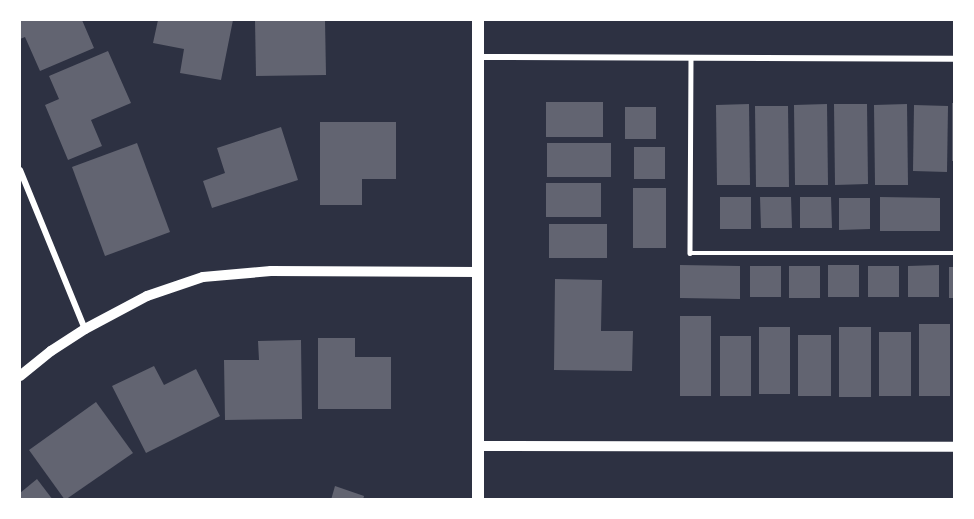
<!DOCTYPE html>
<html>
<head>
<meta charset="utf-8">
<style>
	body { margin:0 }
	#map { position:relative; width:974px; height:519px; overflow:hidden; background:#2d3142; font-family:"Roboto Condensed",sans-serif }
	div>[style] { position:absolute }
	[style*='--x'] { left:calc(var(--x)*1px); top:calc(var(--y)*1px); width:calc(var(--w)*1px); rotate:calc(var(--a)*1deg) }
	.building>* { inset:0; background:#626471 }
	.service>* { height:4.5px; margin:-2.25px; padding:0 2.25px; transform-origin:2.25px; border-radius:2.25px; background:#fff }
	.minor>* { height:6px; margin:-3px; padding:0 3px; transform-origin:3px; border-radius:3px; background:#fff }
	.tertiary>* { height:10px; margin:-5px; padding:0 5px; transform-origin:5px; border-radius:5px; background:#fff }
	.secondary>* { height:12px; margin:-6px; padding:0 6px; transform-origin:6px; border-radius:6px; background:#fff }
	span { translate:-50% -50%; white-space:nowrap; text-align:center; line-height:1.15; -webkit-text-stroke:5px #fff; paint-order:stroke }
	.frame { position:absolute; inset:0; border:21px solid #fff; pointer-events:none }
</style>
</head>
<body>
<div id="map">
	<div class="building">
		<i style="clip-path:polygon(20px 20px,82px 20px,94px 48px,40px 71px,25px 37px,20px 39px)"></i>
		<i style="clip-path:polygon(158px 20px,233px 20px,221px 80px,180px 73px,184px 49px,153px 43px)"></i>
		<i style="clip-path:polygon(255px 20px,325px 20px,326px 75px,256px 76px)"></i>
		<i style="clip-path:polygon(108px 51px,131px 103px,91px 120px,102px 146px,68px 160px,45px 105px,59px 99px,49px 76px)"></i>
		<i style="clip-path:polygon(546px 102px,603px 102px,603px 137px,546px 137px)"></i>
		<i style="clip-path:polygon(952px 103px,954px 103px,954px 161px,952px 161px)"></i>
		<i style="clip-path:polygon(749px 104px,750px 185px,717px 185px,716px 105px)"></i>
		<i style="clip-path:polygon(827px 104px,828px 185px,795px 185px,794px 105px)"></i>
		<i style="clip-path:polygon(834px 104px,867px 104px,868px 184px,835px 185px)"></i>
		<i style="clip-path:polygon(907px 104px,908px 185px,875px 185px,874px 105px)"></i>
		<i style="clip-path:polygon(914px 105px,948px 106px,947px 172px,913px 171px)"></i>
		<i style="clip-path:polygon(755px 106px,788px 106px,789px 187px,756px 187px)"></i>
		<i style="clip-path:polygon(625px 107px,656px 107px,656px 139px,625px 139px)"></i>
		<i style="clip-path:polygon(320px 122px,396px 122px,396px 179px,362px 179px,362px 205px,320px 205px)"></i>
		<i style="clip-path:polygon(281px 127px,298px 180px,212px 208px,203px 181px,225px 173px,217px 148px)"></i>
		<i style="clip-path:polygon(137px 143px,170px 232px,105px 256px,72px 167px)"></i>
		<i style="clip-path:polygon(547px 143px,611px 143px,611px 177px,547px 177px)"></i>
		<i style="clip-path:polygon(634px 147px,665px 147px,665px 179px,634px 179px)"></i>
		<i style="clip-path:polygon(546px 183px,601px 183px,601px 217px,546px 217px)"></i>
		<i style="clip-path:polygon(633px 188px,666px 188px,666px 248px,633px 248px)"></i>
		<i style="clip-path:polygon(720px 197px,751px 197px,751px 229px,720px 229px)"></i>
		<i style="clip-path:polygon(760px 197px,791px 197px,792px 228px,761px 228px)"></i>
		<i style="clip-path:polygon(800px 197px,831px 197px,832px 228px,800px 228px)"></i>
		<i style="clip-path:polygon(880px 197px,940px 198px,940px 231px,880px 231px)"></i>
		<i style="clip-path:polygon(839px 198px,870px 198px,870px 229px,839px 230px)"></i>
		<i style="clip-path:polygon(549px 224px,607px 224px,607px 258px,549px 258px)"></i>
		<i style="clip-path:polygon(680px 265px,740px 266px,740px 299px,680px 298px)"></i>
		<i style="clip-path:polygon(828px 265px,859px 265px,859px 297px,828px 297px)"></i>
		<i style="clip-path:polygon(939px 265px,939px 297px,908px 297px,908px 266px)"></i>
		<i style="clip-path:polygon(750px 266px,781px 266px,781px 297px,750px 297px)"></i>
		<i style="clip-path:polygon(789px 266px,820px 266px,820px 298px,789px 298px)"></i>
		<i style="clip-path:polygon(868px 266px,899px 266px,899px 297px,868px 297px)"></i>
		<i style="clip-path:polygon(949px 267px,954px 267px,954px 298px,949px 298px)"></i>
		<i style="clip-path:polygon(555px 279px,602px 280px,601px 331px,633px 331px,632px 371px,554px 370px)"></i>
		<i style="clip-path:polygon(680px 316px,711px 316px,711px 396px,680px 396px)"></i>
		<i style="clip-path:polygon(919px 324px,950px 324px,950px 396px,919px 396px)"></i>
		<i style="clip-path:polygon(759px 327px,790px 327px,790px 394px,759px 394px)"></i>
		<i style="clip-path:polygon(839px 327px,871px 327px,871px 397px,839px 397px)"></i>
		<i style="clip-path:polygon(879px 332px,911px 332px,911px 396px,879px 396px)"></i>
		<i style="clip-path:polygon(798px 335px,831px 335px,831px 396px,798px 396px)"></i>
		<i style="clip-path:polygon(720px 336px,751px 336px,751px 396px,720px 396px)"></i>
		<i style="clip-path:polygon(318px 338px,355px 338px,355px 357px,391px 357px,391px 409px,318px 409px)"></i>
		<i style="clip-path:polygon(301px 340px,302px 419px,225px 420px,224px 360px,259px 360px,258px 341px)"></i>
		<i style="clip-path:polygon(154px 366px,164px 385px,196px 369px,220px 416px,146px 453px,112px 386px)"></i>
		<i style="clip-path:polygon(96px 402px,133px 453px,65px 500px,29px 450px)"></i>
		<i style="clip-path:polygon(37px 479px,53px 500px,20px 500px,20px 493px)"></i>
		<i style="clip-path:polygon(335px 486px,364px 496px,363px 500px,331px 500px)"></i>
	</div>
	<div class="service">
		<i style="--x:691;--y:58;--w:195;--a:90.3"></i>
		<i style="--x:690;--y:253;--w:264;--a:0"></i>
	</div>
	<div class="minor">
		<i style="--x:478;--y:57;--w:476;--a:0.2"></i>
		<i style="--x:20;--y:170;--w:172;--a:67.8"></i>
	</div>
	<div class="tertiary">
		<i style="--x:20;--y:376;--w:40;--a:-39"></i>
		<i style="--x:51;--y:351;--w:40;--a:-32.9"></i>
		<i style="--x:85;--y:329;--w:70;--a:-28"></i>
		<i style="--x:147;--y:296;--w:59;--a:-18.7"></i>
		<i style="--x:203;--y:277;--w:68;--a:-5"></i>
		<i style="--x:271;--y:271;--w:207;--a:0.3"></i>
		<i style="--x:478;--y:446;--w:476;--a:0.1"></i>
	</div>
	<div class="secondary">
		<i style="--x:478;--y:500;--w:480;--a:-90"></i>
	</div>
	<div class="frame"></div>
</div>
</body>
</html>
